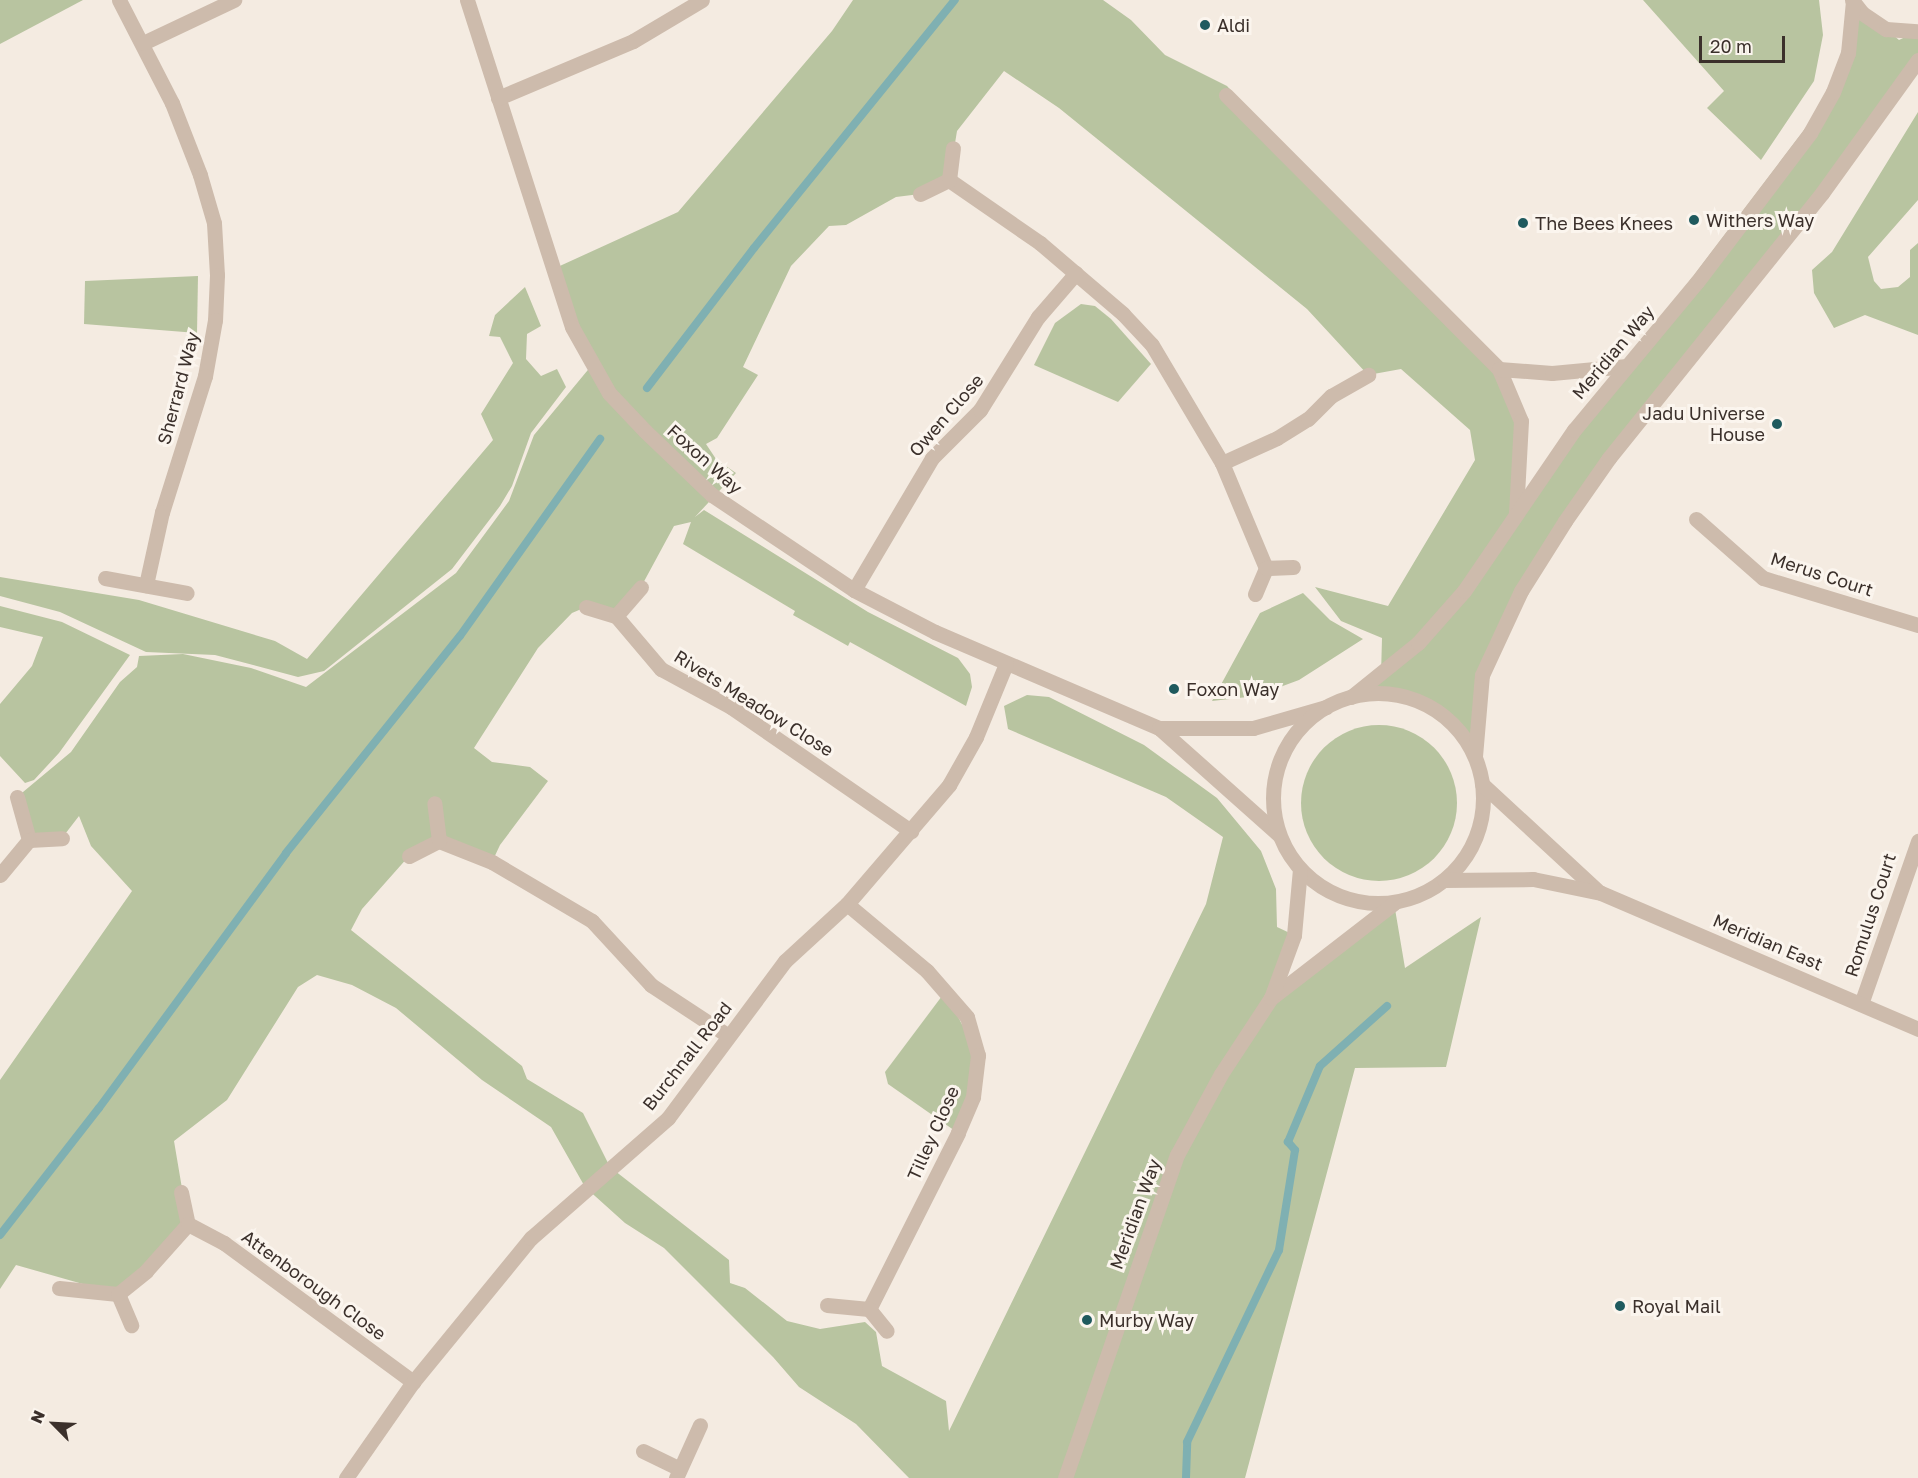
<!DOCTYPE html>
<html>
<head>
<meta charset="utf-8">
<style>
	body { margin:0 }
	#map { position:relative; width:1918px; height:1478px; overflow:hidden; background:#f4ebe1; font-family:"Golos Text",sans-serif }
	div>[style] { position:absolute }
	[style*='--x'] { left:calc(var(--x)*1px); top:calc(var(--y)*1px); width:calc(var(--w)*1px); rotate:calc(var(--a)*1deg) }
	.green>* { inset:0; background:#b8c4a0 }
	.round { border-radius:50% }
	.stream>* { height:8px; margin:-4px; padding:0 4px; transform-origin:4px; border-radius:4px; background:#7fb0b2 }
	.minor>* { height:15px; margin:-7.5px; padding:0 7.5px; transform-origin:7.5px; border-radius:7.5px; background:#cdbbac }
	.tertiary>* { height:15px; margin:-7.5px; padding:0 7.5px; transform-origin:7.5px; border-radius:7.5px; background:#cdbbac }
	.tertiary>.ring { margin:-7.5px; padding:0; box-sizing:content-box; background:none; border:15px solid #cdbbac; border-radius:50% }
	.dots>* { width:16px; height:16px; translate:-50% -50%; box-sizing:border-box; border:3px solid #fbf5ee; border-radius:50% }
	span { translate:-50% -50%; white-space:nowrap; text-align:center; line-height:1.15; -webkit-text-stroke:6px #fbf5ee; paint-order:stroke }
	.poi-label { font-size:18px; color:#3b302b }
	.left { translate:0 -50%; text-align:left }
	.right { translate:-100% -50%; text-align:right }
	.street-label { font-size:18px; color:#3b302b }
	.north { position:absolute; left:24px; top:1394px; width:60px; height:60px; -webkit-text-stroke:4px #fbf5ee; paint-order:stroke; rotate:294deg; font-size:16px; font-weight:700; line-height:24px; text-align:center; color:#3b302b }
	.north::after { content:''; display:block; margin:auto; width:21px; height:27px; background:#3b302b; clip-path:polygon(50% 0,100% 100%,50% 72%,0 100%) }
	.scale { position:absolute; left:1699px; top:36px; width:86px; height:27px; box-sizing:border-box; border:3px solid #3b302b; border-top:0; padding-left:8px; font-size:18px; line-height:21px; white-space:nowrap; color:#3b302b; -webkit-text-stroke:4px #fbf5ee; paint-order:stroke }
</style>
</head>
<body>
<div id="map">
	<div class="green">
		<i style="clip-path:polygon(0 0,83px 0,0 44px)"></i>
		<i style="clip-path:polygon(853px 0,1103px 0,1131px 20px,1165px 55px,1227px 86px,1313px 182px,1504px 370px,1521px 421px,1516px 510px,1833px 92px,1853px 1px,1899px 40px,1918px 31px,1918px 60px,1609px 458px,1495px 643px,1475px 756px,1450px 722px,1433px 709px,1393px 694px,1351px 697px,1381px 675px,1382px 638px,1341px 621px,1315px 587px,1388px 606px,1475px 460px,1470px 430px,1401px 369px,1368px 375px,1307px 309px,1059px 108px,1004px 71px,957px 131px,949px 180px,920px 194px,896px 197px,846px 225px,829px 226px,791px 266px,743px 367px,758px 375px,717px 438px,706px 444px,716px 459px,736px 473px,695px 517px,704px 510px,868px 612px,958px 658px,970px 674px,972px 687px,966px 706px,850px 642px,848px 646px,793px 615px,795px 611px,683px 544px,691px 522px,674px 526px,641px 587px,616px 616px,586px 607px,572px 613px,538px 648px,474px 748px,492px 762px,530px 767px,548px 781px,500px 845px,492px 862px,439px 841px,409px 856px,362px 909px,351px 930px,522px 1066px,527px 1079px,583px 1113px,610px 1167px,729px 1260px,730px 1283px,745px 1288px,787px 1321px,820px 1329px,865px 1322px,876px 1332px,882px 1366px,946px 1401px,949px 1431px,1206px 904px,1223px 837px,1166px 797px,1008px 729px,1004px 706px,1027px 695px,1049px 697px,1144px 745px,1217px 798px,1261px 851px,1276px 889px,1277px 927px,1294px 935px,1272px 997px,1394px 903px,1405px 968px,1481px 917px,1446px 1067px,1355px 1068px,1245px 1478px,1073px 1478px,1073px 1462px,1065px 1478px,909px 1478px,856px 1424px,799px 1387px,773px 1357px,664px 1248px,625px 1223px,585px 1187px,551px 1127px,482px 1080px,396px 1008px,352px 985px,317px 975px,298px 987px,227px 1100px,174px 1141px,188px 1224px,118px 1294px,16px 1265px,0 1289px,0 1080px,132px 891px,91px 846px,79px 816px,62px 838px,29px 840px,17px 797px,71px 752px,120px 682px,137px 667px,139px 656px,183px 654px,251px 668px,306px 687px,456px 573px,509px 501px,534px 435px,592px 365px,551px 270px,678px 212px,832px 31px)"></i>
		<i style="clip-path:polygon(1643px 0,1819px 0,1823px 35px,1814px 81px,1761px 160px,1707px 108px,1724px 91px)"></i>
		<i style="clip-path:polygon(1918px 112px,1918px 200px,1868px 257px,1874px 281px,1881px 289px,1898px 287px,1910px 277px,1910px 250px,1918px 243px,1918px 335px,1865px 315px,1834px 328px,1814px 293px,1812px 270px,1832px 252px)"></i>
		<i style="clip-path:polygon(198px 276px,197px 333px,84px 324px,85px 281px)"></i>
		<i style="clip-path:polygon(525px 287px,541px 326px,527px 334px,526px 359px,541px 376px,557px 369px,566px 387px,531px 433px,512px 486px,500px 506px,452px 569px,324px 671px,298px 677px,215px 655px,146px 652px,60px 612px,0 596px,0 577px,139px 600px,275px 641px,307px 659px,493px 440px,481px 414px,513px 363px,500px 337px,489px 336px,495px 315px)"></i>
		<i style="clip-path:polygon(1081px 304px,1095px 306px,1111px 319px,1151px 364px,1118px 402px,1034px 365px,1055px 323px)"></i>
		<i style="clip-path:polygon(1303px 593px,1330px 620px,1363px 639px,1299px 680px,1256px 696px,1212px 701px,1260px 613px)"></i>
		<i style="clip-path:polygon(0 606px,62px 622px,130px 655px,59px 753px,34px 780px,25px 783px,0 756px,0 704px,32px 666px,43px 637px,0 627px)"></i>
		<i class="round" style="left:1301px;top:725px;width:156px;height:156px"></i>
		<i style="clip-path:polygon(945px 992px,978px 1055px,958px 1133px,888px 1084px,885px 1072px)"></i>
	</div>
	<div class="stream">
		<i style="--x:647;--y:388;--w:176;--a:-52.6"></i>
		<i style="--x:754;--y:248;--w:319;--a:-51"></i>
		<i style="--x:0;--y:1235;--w:161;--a:-52.1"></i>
		<i style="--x:99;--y:1108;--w:316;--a:-53.7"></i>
		<i style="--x:286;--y:853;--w:278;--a:-51.3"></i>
		<i style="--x:460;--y:636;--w:242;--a:-54.6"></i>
		<i style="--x:1186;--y:1478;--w:36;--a:-88"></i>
		<i style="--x:1187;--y:1442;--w:213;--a:-64.4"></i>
		<i style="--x:1279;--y:1250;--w:101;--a:-80.9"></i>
		<i style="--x:1295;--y:1150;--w:11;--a:-131"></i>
		<i style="--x:1288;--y:1142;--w:82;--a:-67.2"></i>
		<i style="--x:1320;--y:1066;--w:90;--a:-41.8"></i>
	</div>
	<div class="minor">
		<i style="--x:119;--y:0;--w:116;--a:62.8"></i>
		<i style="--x:172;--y:103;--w:77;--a:68.7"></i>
		<i style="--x:200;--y:175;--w:50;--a:73.7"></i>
		<i style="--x:214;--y:223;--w:52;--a:86.7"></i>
		<i style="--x:217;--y:275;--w:45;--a:92.5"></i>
		<i style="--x:215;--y:320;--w:57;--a:100.1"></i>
		<i style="--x:205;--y:376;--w:143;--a:107.5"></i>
		<i style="--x:162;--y:512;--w:75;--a:102.4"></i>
		<i style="--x:467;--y:0;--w:343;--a:72.2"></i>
		<i style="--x:572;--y:327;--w:76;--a:60.7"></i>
		<i style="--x:609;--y:393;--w:52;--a:46.5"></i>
		<i style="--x:645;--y:431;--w:93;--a:43.7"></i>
		<i style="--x:712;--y:495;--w:171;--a:33.8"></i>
		<i style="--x:854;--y:590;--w:91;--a:27.4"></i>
		<i style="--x:935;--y:632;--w:244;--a:23.2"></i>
		<i style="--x:1159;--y:728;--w:161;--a:41.7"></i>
		<i style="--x:143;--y:43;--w:101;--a:-25.3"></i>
		<i style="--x:1226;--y:95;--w:387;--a:45.1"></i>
		<i style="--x:1499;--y:369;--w:56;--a:67.1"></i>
		<i style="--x:1521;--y:421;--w:91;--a:93.1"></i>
		<i style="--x:498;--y:98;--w:147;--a:-22.9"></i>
		<i style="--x:633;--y:41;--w:80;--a:-30.7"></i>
		<i style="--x:949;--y:180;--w:111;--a:34.7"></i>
		<i style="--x:1040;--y:243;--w:109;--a:40.5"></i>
		<i style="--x:1123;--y:314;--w:42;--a:46.9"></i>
		<i style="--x:1152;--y:345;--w:137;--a:59.3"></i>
		<i style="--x:1222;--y:463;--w:114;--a:67.3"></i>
		<i style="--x:920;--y:194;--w:32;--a:-26"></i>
		<i style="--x:949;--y:180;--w:32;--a:-83"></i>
		<i style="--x:1499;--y:369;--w:53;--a:4.3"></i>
		<i style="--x:1552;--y:373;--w:75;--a:-5.3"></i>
		<i style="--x:1222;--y:463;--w:60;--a:-24.4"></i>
		<i style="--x:1277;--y:438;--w:36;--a:-32"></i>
		<i style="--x:1308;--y:419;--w:33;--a:-45"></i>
		<i style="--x:1331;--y:396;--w:43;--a:-29.6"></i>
		<i style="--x:1696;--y:519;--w:89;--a:41.4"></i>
		<i style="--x:1763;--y:578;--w:162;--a:16.9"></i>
		<i style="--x:105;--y:578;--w:83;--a:10.4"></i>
		<i style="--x:854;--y:590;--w:153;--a:-59.4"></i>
		<i style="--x:932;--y:458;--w:68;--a:-45"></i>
		<i style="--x:980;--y:410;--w:110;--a:-58.1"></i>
		<i style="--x:1038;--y:317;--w:58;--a:-49.2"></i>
		<i style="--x:1255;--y:594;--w:28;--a:-67"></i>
		<i style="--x:1266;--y:568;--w:27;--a:-2"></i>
		<i style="--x:586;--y:607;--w:31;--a:17"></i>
		<i style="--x:616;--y:616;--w:38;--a:-49"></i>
		<i style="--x:616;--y:616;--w:70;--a:49.7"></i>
		<i style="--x:661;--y:669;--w:80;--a:28.5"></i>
		<i style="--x:731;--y:707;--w:219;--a:34.6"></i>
		<i style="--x:1159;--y:728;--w:94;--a:0"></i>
		<i style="--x:1253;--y:728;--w:76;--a:-16"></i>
		<i style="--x:17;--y:797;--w:45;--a:74.4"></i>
		<i style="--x:29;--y:840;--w:33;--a:-3"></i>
		<i style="--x:439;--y:841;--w:57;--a:21.6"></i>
		<i style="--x:492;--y:862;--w:116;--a:30.5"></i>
		<i style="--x:592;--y:921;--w:87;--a:47.3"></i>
		<i style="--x:651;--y:985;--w:91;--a:33.3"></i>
		<i style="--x:409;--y:856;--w:34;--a:-27"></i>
		<i style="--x:439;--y:841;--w:38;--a:-97"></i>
		<i style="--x:0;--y:875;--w:45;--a:-50.4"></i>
		<i style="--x:847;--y:904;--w:104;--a:39.9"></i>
		<i style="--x:927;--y:971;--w:61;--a:49"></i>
		<i style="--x:967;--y:1017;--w:40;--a:74"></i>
		<i style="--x:978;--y:1055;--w:42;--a:96.8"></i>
		<i style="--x:973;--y:1097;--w:39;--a:113"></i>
		<i style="--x:958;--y:1133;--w:197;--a:116.8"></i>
		<i style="--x:1861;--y:1004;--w:173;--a:-70.7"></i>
		<i style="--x:181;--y:1192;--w:33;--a:78"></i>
		<i style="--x:59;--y:1288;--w:59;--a:5.8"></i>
		<i style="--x:118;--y:1294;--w:34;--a:67"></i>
		<i style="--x:118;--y:1294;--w:36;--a:-39"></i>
		<i style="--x:146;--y:1271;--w:63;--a:-48.2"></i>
		<i style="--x:188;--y:1224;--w:41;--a:27.8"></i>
		<i style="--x:224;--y:1243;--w:235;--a:36.3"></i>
		<i style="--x:827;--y:1305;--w:42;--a:5.4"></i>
		<i style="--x:869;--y:1309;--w:28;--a:51"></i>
		<i style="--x:643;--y:1451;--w:39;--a:26"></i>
		<i style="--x:346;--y:1478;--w:117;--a:-55.1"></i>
		<i style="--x:413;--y:1382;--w:186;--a:-50.7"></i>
		<i style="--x:531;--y:1238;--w:182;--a:-41.2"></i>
		<i style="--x:668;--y:1118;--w:196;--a:-53.3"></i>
		<i style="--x:785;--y:961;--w:84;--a:-42.6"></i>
		<i style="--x:847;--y:904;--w:157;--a:-49.4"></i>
		<i style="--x:949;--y:785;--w:55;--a:-60.6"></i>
		<i style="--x:976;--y:737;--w:79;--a:-67.7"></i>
		<i style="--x:676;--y:1478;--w:58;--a:-65.6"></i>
	</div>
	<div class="tertiary">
		<i style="--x:1852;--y:0;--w:16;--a:52"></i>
		<i style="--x:1862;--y:13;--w:29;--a:34"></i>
		<i style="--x:1886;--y:29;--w:32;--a:4"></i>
		<i class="ring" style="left:1273px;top:693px;width:195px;height:195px"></i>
		<i style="--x:1351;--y:697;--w:86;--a:-38.9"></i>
		<i style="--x:1418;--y:643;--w:69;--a:-48.5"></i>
		<i style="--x:1464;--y:591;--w:195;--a:-55.7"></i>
		<i style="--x:1574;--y:430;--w:192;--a:-50.3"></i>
		<i style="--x:1697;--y:282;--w:187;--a:-52.8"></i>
		<i style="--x:1810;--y:133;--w:47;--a:-60.7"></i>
		<i style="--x:1833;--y:92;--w:42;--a:-69"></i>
		<i style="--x:1848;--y:53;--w:52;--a:-84.5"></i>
		<i style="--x:1475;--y:756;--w:81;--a:-85.1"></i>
		<i style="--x:1482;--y:675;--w:93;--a:-65.1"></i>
		<i style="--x:1521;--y:591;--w:83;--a:-57.8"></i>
		<i style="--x:1565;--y:521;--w:77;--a:-55.1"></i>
		<i style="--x:1609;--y:458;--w:340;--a:-51.2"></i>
		<i style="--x:1822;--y:193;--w:164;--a:-54.2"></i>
		<i style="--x:1482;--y:784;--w:158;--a:42.7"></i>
		<i style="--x:1444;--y:880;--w:89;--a:-0.6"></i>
		<i style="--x:1533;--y:879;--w:69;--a:11.6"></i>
		<i style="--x:1601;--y:893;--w:345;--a:23.2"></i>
		<i style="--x:1271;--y:998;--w:155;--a:-37.7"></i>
		<i style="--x:1065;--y:1478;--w:342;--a:-70.9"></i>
		<i style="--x:1177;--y:1155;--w:92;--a:-61.5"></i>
		<i style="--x:1221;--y:1074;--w:91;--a:-56.7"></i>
		<i style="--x:1271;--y:998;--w:67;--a:-69.9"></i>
		<i style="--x:1294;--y:935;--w:66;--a:-84.8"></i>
	</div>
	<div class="dots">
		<i style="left:1205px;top:25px;background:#1f5a5e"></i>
		<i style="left:1694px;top:220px;background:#1f5a5e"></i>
		<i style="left:1523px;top:223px;background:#1f5a5e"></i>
		<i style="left:1777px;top:424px;background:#1f5a5e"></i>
		<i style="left:1174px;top:689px;background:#1f5a5e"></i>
		<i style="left:1620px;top:1306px;background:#1f5a5e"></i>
		<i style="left:1087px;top:1320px;background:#1f5a5e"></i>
	</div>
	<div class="poi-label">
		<span class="left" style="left:1217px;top:25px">Aldi</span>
		<span class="left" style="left:1706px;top:220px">Withers Way</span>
		<span class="left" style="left:1535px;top:223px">The Bees Knees</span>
		<span class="right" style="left:1765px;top:424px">Jadu Universe<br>House</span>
		<span class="left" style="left:1186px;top:689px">Foxon Way</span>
		<span class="left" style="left:1632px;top:1306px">Royal Mail</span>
		<span class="left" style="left:1099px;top:1320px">Murby Way</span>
	</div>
	<div class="street-label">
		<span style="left:1613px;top:352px;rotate:-50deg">Meridian Way</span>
		<span style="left:178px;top:388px;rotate:-75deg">Sherrard Way</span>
		<span style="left:946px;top:415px;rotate:-49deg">Owen Close</span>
		<span style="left:705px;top:459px;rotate:42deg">Foxon Way</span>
		<span style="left:1822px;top:574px;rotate:18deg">Merus Court</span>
		<span style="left:754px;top:703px;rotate:32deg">Rivets Meadow Close</span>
		<span style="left:1870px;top:915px;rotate:-72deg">Romulus Court</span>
		<span style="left:1768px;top:942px;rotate:23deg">Meridian East</span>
		<span style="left:687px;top:1056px;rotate:-52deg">Burchnall Road</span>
		<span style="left:933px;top:1133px;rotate:-66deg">Tilley Close</span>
		<span style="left:1135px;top:1214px;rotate:-70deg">Meridian Way</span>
		<span style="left:314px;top:1285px;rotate:36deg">Attenborough Close</span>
	</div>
	<div class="north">N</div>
	<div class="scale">20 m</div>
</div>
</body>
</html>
